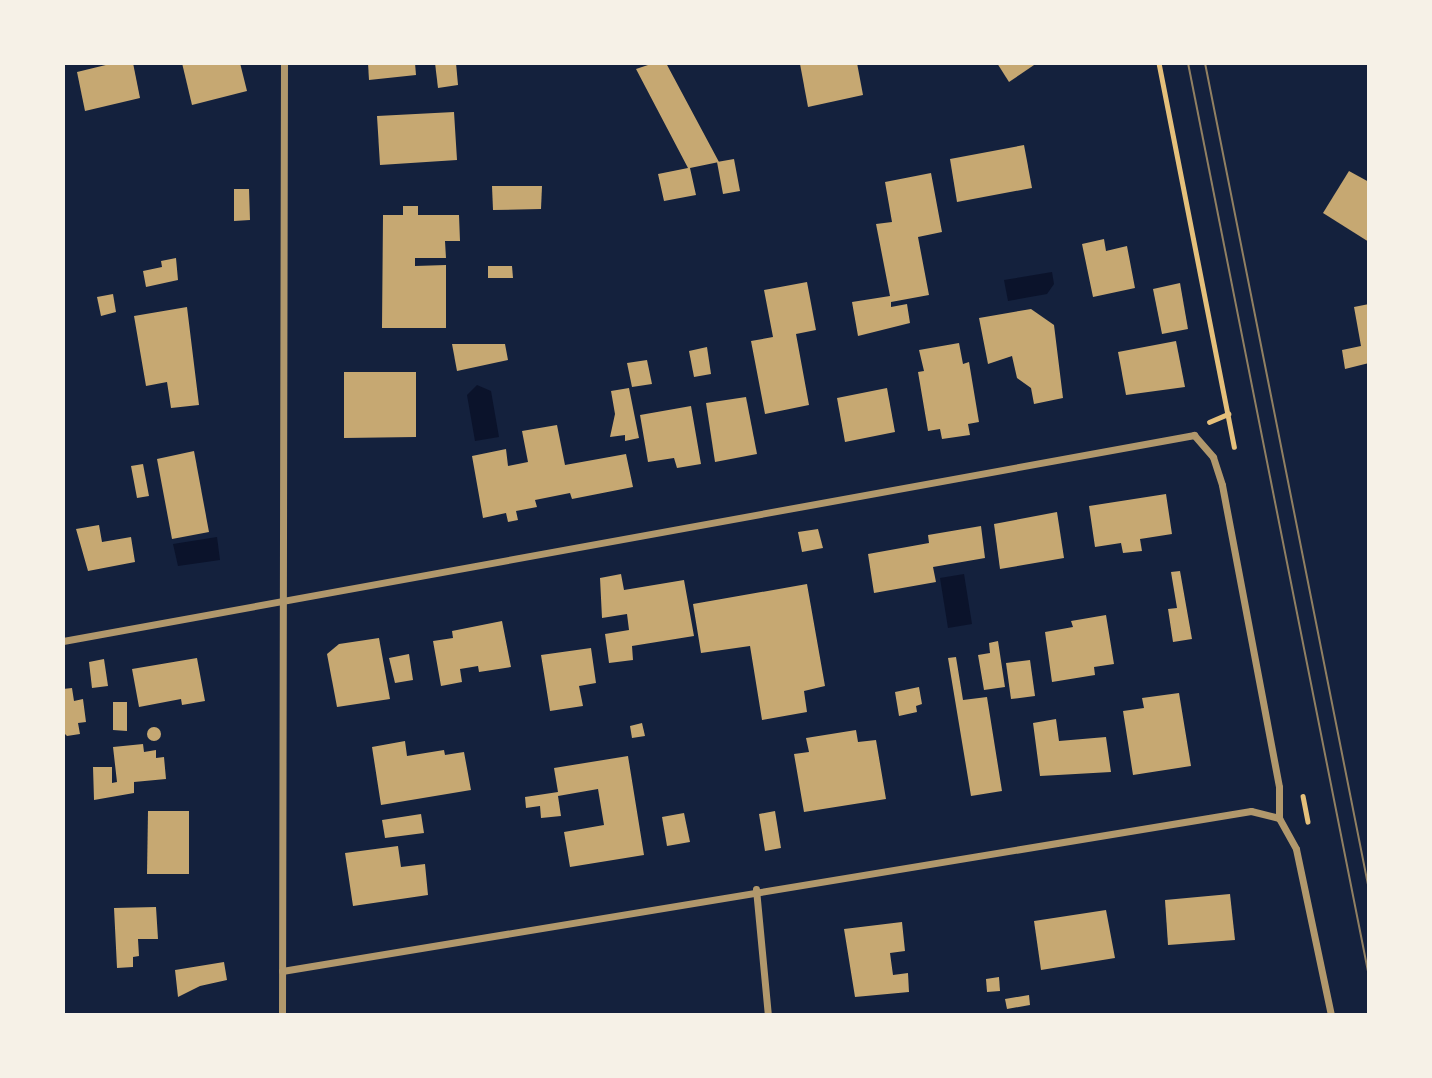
<!DOCTYPE html>
<html>
<head>
<meta charset="utf-8">
<style>
	body { margin:0 }
	#map { position:relative; width:1432px; height:1078px; overflow:hidden; background:#14213d; font-family:Rubik,sans-serif }
	div>[style] { position:absolute }
	[style*='--x'] { left:calc(var(--x)*1px); top:calc(var(--y)*1px); width:calc(var(--w)*1px); rotate:calc(var(--a)*1deg) }
	.water>* { inset:0; background:#0b132b }
	.building>* { inset:0; background:#c6a872 }
	.round { border-radius:50% }
	.path>* { height:4.5px; margin:-2.25px; padding:0 2.25px; transform-origin:2.25px; border-radius:2.25px; background:#e5c07b }
	.minor>* { height:7px; margin:-3.5px; padding:0 3.5px; transform-origin:3.5px; border-radius:3.5px; background:#b1986c }
	.tram>* { height:2px; margin:-1px; padding:0 1px; transform-origin:1px; border-radius:1px; background:#918062 }
	span { translate:-50% -50%; white-space:nowrap; text-align:center; line-height:1.15; -webkit-text-stroke:5px #f6f1e7; paint-order:stroke }
	.frame { position:absolute; inset:0; border:65px solid #f6f1e7; pointer-events:none }
</style>
</head>
<body>
<div id="map">
	<div class="water">
		<i style="clip-path:polygon(1052px 272px,1054px 284px,1047px 294px,1008px 301px,1004px 280px)"></i>
		<i style="clip-path:polygon(477px 385px,491px 391px,499px 437px,475px 441px,467px 395px)"></i>
		<i style="clip-path:polygon(217px 537px,220px 560px,178px 566px,173px 544px)"></i>
		<i style="clip-path:polygon(964px 574px,972px 624px,948px 628px,940px 578px)"></i>
	</div>
	<div class="building">
		<i style="clip-path:polygon(114px 63px,133px 63px,140px 98px,85px 111px,77px 72px)"></i>
		<i style="clip-path:polygon(182px 63px,240px 63px,247px 91px,192px 105px)"></i>
		<i style="clip-path:polygon(368px 63px,415px 63px,416px 75px,369px 80px)"></i>
		<i style="clip-path:polygon(435px 63px,456px 63px,458px 85px,438px 88px)"></i>
		<i style="clip-path:polygon(654px 63px,666px 63px,719px 162px,690px 168px,696px 195px,664px 201px,658px 174px,688px 168px,636px 69px)"></i>
		<i style="clip-path:polygon(857px 63px,863px 95px,808px 107px,800px 64px)"></i>
		<i style="clip-path:polygon(997px 63px,1037px 63px,1009px 82px)"></i>
		<i style="clip-path:polygon(454px 112px,457px 160px,380px 165px,377px 116px)"></i>
		<i style="clip-path:polygon(1024px 145px,1032px 188px,957px 202px,950px 159px)"></i>
		<i style="clip-path:polygon(734px 159px,740px 191px,723px 194px,717px 162px)"></i>
		<i style="clip-path:polygon(1349px 171px,1369px 182px,1369px 242px,1323px 213px)"></i>
		<i style="clip-path:polygon(931px 173px,942px 232px,918px 237px,929px 295px,891px 302px,891px 307px,907px 304px,910px 323px,858px 336px,852px 302px,890px 296px,876px 224px,892px 222px,885px 182px)"></i>
		<i style="clip-path:polygon(492px 186px,542px 186px,541px 209px,493px 210px)"></i>
		<i style="clip-path:polygon(234px 189px,249px 189px,250px 220px,234px 221px)"></i>
		<i style="clip-path:polygon(403px 206px,418px 206px,418px 215px,459px 215px,460px 241px,445px 241px,446px 258px,415px 258px,415px 266px,446px 265px,446px 328px,382px 328px,383px 215px,403px 215px)"></i>
		<i style="clip-path:polygon(1104px 239px,1106px 251px,1127px 246px,1135px 288px,1093px 297px,1082px 244px)"></i>
		<i style="clip-path:polygon(176px 258px,178px 280px,146px 287px,143px 271px,162px 267px,161px 261px)"></i>
		<i style="clip-path:polygon(488px 266px,512px 266px,513px 278px,488px 278px)"></i>
		<i style="clip-path:polygon(807px 282px,816px 330px,796px 334px,809px 405px,765px 414px,751px 341px,773px 337px,764px 290px)"></i>
		<i style="clip-path:polygon(1180px 283px,1188px 329px,1162px 334px,1153px 289px)"></i>
		<i style="clip-path:polygon(113px 294px,116px 312px,101px 316px,97px 297px)"></i>
		<i style="clip-path:polygon(1369px 304px,1369px 363px,1345px 369px,1342px 350px,1361px 346px,1354px 307px)"></i>
		<i style="clip-path:polygon(187px 307px,199px 405px,171px 408px,167px 382px,146px 386px,134px 316px)"></i>
		<i style="clip-path:polygon(1031px 309px,1054px 325px,1063px 398px,1034px 404px,1031px 388px,1017px 378px,1012px 356px,988px 364px,979px 318px)"></i>
		<i style="clip-path:polygon(1176px 341px,1185px 387px,1126px 395px,1118px 352px)"></i>
		<i style="clip-path:polygon(959px 343px,963px 364px,969px 362px,979px 422px,968px 424px,970px 435px,942px 439px,940px 429px,928px 431px,918px 372px,924px 371px,919px 350px)"></i>
		<i style="clip-path:polygon(452px 344px,505px 344px,508px 360px,457px 371px)"></i>
		<i style="clip-path:polygon(707px 347px,711px 374px,694px 377px,689px 351px)"></i>
		<i style="clip-path:polygon(647px 360px,652px 384px,632px 387px,627px 363px)"></i>
		<i style="clip-path:polygon(344px 372px,416px 372px,416px 437px,344px 438px)"></i>
		<i style="clip-path:polygon(629px 388px,639px 438px,625px 441px,625px 435px,610px 437px,615px 414px,611px 391px)"></i>
		<i style="clip-path:polygon(887px 388px,895px 432px,845px 442px,837px 398px)"></i>
		<i style="clip-path:polygon(746px 397px,757px 454px,715px 462px,706px 403px)"></i>
		<i style="clip-path:polygon(691px 406px,701px 464px,677px 468px,674px 458px,648px 462px,640px 415px)"></i>
		<i style="clip-path:polygon(557px 425px,565px 465px,626px 454px,633px 487px,572px 499px,570px 493px,535px 500px,537px 507px,516px 511px,518px 520px,508px 522px,506px 513px,483px 518px,472px 456px,506px 449px,508px 466px,528px 462px,522px 431px)"></i>
		<i style="clip-path:polygon(194px 451px,209px 532px,172px 539px,157px 459px)"></i>
		<i style="clip-path:polygon(143px 464px,149px 496px,137px 498px,131px 466px)"></i>
		<i style="clip-path:polygon(1166px 494px,1172px 534px,1140px 539px,1142px 551px,1123px 553px,1121px 543px,1095px 547px,1089px 506px)"></i>
		<i style="clip-path:polygon(1057px 512px,1064px 558px,1000px 569px,994px 524px)"></i>
		<i style="clip-path:polygon(99px 525px,102px 542px,131px 537px,135px 562px,88px 571px,76px 529px)"></i>
		<i style="clip-path:polygon(981px 526px,985px 558px,933px 567px,936px 582px,874px 593px,868px 554px,929px 543px,928px 535px)"></i>
		<i style="clip-path:polygon(818px 529px,823px 548px,802px 552px,798px 532px)"></i>
		<i style="clip-path:polygon(1180px 571px,1192px 639px,1173px 642px,1168px 609px,1177px 608px,1171px 572px)"></i>
		<i style="clip-path:polygon(621px 574px,624px 590px,684px 580px,694px 636px,632px 646px,633px 660px,609px 663px,605px 634px,629px 630px,627px 614px,602px 618px,600px 578px)"></i>
		<i style="clip-path:polygon(807px 584px,825px 686px,804px 691px,807px 712px,762px 720px,750px 646px,701px 653px,693px 604px)"></i>
		<i style="clip-path:polygon(1106px 615px,1114px 664px,1094px 667px,1095px 675px,1052px 682px,1045px 632px,1073px 627px,1071px 621px)"></i>
		<i style="clip-path:polygon(502px 621px,511px 667px,479px 672px,478px 666px,460px 669px,462px 682px,441px 686px,433px 641px,453px 638px,452px 631px)"></i>
		<i style="clip-path:polygon(379px 638px,390px 699px,337px 707px,327px 654px,339px 644px)"></i>
		<i style="clip-path:polygon(998px 641px,1005px 687px,984px 690px,978px 655px,990px 653px,989px 643px)"></i>
		<i style="clip-path:polygon(591px 648px,596px 683px,579px 686px,583px 706px,550px 711px,541px 655px)"></i>
		<i style="clip-path:polygon(409px 654px,413px 680px,395px 683px,389px 658px)"></i>
		<i style="clip-path:polygon(956px 657px,963px 700px,987px 697px,1002px 791px,971px 796px,948px 658px)"></i>
		<i style="clip-path:polygon(197px 658px,205px 701px,182px 705px,181px 699px,139px 707px,132px 669px)"></i>
		<i style="clip-path:polygon(104px 659px,108px 686px,92px 688px,89px 662px)"></i>
		<i style="clip-path:polygon(1030px 660px,1035px 696px,1011px 699px,1006px 663px)"></i>
		<i style="clip-path:polygon(919px 687px,922px 704px,916px 706px,917px 712px,899px 716px,895px 692px)"></i>
		<i style="clip-path:polygon(72px 688px,74px 701px,83px 699px,86px 722px,78px 723px,80px 734px,67px 736px,63px 732px,63px 689px)"></i>
		<i style="clip-path:polygon(1179px 693px,1191px 766px,1133px 775px,1123px 711px,1144px 708px,1142px 698px)"></i>
		<i style="clip-path:polygon(113px 702px,127px 702px,127px 731px,113px 730px)"></i>
		<i style="clip-path:polygon(1056px 719px,1059px 741px,1106px 737px,1111px 772px,1040px 776px,1033px 723px)"></i>
		<i style="clip-path:polygon(642px 723px,645px 736px,632px 738px,630px 726px)"></i>
		<i class="round" style="left:147px;top:727px;width:14px;height:14px"></i>
		<i style="clip-path:polygon(856px 730px,858px 742px,876px 740px,886px 799px,804px 812px,794px 754px,809px 752px,806px 738px)"></i>
		<i style="clip-path:polygon(405px 741px,407px 756px,444px 750px,445px 755px,464px 752px,471px 790px,381px 805px,372px 747px)"></i>
		<i style="clip-path:polygon(143px 744px,144px 752px,156px 750px,156px 758px,164px 757px,166px 779px,134px 782px,134px 793px,94px 800px,93px 767px,112px 767px,112px 783px,117px 782px,113px 747px)"></i>
		<i style="clip-path:polygon(628px 756px,644px 855px,570px 867px,564px 832px,604px 825px,598px 789px,558px 796px,561px 816px,541px 818px,540px 806px,526px 808px,525px 797px,558px 792px,554px 768px)"></i>
		<i style="clip-path:polygon(148px 811px,189px 811px,189px 874px,147px 874px)"></i>
		<i style="clip-path:polygon(775px 811px,781px 848px,765px 851px,759px 814px)"></i>
		<i style="clip-path:polygon(684px 813px,690px 842px,667px 846px,662px 817px)"></i>
		<i style="clip-path:polygon(421px 814px,424px 833px,385px 838px,382px 820px)"></i>
		<i style="clip-path:polygon(398px 846px,401px 867px,425px 864px,428px 895px,353px 906px,345px 853px)"></i>
		<i style="clip-path:polygon(1230px 894px,1235px 940px,1168px 945px,1165px 900px)"></i>
		<i style="clip-path:polygon(156px 907px,158px 939px,138px 939px,139px 956px,133px 957px,133px 967px,117px 968px,114px 908px)"></i>
		<i style="clip-path:polygon(1106px 910px,1115px 958px,1041px 970px,1034px 921px)"></i>
		<i style="clip-path:polygon(902px 922px,905px 951px,890px 953px,893px 975px,908px 973px,909px 992px,855px 997px,844px 929px)"></i>
		<i style="clip-path:polygon(224px 962px,227px 980px,200px 986px,178px 997px,175px 970px)"></i>
		<i style="clip-path:polygon(999px 977px,1000px 991px,987px 992px,986px 979px)"></i>
		<i style="clip-path:polygon(1029px 995px,1030px 1005px,1007px 1009px,1005px 999px)"></i>
	</div>
	<div class="path">
		<i style="--x:1159;--y:63;--w:391;--a:78.9"></i>
		<i style="--x:1209;--y:422;--w:21;--a:-23"></i>
		<i style="--x:1303;--y:796;--w:26;--a:79"></i>
	</div>
	<div class="minor">
		<i style="--x:63;--y:641;--w:1150;--a:-10.32"></i>
		<i style="--x:1194;--y:435;--w:29;--a:49"></i>
		<i style="--x:1213;--y:457;--w:29;--a:72"></i>
		<i style="--x:1222;--y:485;--w:307;--a:79.3"></i>
		<i style="--x:1279;--y:787;--w:31;--a:90"></i>
		<i style="--x:756;--y:889;--w:127;--a:84.6"></i>
		<i style="--x:282;--y:971;--w:982;--a:-9.38"></i>
		<i style="--x:1251;--y:811;--w:29;--a:14"></i>
		<i style="--x:1279;--y:818;--w:35;--a:61"></i>
		<i style="--x:1296;--y:849;--w:170;--a:78.1"></i>
		<i style="--x:282;--y:1015;--w:952;--a:-89.88"></i>
	</div>
	<div class="tram">
		<i style="--x:1188;--y:63;--w:931;--a:78.79"></i>
		<i style="--x:1205;--y:63;--w:843;--a:78.78"></i>
	</div>
	<div class="frame"></div>
</div>
</body>
</html>
